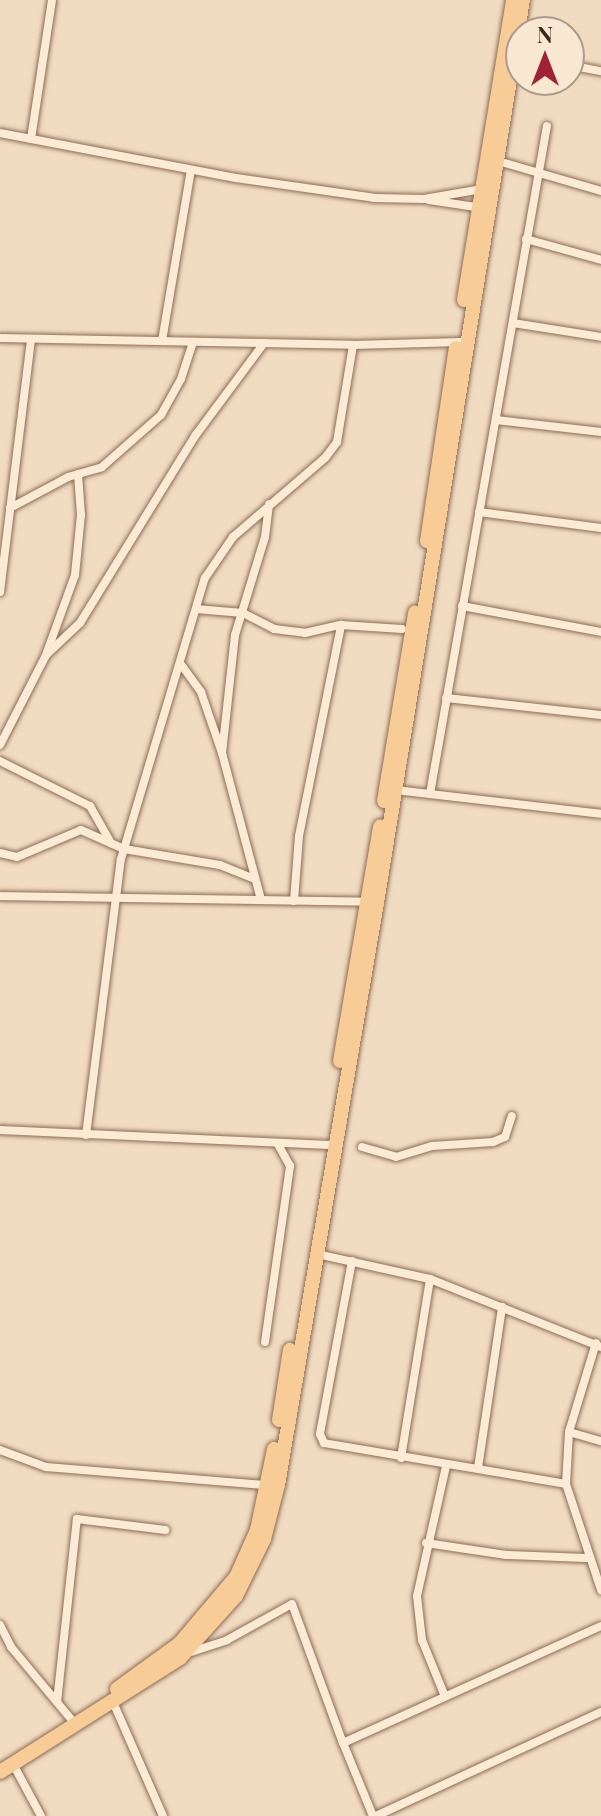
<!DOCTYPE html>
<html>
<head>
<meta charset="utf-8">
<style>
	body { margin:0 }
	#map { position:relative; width:601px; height:1816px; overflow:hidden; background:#f1dcc1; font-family:"Playfair Display",serif }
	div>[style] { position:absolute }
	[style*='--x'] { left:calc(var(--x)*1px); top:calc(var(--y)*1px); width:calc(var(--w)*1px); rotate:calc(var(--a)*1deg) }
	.roads { filter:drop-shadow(0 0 2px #8c6c57) drop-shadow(0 0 2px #8c6c57) }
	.minor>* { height:8px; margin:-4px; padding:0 4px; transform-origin:4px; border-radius:4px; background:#fbebd5 }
	.primary>* { height:14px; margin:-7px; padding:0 7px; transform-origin:7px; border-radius:7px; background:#f7cc96 }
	span { translate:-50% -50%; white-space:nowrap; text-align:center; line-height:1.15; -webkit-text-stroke:7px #f8e8d2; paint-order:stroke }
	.north { position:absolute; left:505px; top:16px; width:80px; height:80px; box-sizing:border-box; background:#f8e8d2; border:2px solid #ac9b8a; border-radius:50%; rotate:0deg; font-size:22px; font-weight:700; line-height:32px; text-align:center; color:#3b271d }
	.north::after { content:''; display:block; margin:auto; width:28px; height:36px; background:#a02335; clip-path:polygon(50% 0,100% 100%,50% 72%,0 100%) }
</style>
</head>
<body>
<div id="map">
	<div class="roads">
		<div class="minor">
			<i style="--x:569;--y:65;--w:33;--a:11"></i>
			<i style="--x:0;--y:133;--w:240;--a:10.8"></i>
			<i style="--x:236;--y:178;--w:139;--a:8.2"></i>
			<i style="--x:374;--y:198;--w:50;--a:1.1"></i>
			<i style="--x:424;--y:199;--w:59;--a:-9.8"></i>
			<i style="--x:31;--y:139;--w:141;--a:-81.4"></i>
			<i style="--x:498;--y:161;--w:107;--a:16.2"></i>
			<i style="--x:429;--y:200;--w:54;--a:8.6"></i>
			<i style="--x:526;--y:239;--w:78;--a:15.6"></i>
			<i style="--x:513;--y:323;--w:89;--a:9"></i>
			<i style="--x:0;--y:338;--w:353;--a:1.1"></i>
			<i style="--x:353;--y:345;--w:108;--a:-1.6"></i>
			<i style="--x:162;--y:341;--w:173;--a:-80.4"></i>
			<i style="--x:496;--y:420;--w:106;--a:6.5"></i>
			<i style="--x:10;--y:508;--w:66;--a:-28.1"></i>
			<i style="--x:68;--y:477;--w:35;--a:-16"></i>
			<i style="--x:102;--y:467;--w:79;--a:-41.4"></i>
			<i style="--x:161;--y:415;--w:41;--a:-60.9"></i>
			<i style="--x:181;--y:379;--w:39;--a:-72"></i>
			<i style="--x:479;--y:512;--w:123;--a:7.5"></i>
			<i style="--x:0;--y:592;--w:255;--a:-83"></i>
			<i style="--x:462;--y:606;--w:141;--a:10.6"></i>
			<i style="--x:196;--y:609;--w:47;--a:4.9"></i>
			<i style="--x:243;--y:613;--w:35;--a:27"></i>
			<i style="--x:274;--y:629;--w:31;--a:7"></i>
			<i style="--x:305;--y:633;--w:37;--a:-13"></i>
			<i style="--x:47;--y:652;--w:82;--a:-70"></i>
			<i style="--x:75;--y:575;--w:60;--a:-84.3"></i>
			<i style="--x:81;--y:515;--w:41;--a:-94.2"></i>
			<i style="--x:180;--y:663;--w:36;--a:54"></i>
			<i style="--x:201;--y:692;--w:65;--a:71"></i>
			<i style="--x:222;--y:753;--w:152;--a:75.1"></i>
			<i style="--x:446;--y:698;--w:156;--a:6.3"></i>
			<i style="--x:0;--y:745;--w:101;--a:-62.9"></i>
			<i style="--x:46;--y:655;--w:47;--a:-43.3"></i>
			<i style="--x:80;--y:623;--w:220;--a:-58.4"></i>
			<i style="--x:195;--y:436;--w:116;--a:-53.4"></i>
			<i style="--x:222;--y:753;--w:119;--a:-83.7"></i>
			<i style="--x:235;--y:635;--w:102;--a:-73"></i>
			<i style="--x:265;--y:537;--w:33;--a:-83"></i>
			<i style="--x:0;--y:761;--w:101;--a:26.6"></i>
			<i style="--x:90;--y:806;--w:43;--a:60.4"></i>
			<i style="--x:395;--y:790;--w:207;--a:6.6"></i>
			<i style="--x:430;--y:794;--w:678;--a:-80.07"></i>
			<i style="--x:0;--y:853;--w:17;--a:13"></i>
			<i style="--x:17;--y:857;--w:69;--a:-22.9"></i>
			<i style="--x:81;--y:830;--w:47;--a:23.8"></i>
			<i style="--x:124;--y:849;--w:97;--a:9.5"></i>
			<i style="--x:220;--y:865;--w:35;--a:22"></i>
			<i style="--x:0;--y:896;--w:367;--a:0.9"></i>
			<i style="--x:294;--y:901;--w:65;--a:-85.6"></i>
			<i style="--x:299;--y:836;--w:215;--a:-78.7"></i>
			<i style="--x:341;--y:625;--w:61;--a:3.8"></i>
			<i style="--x:0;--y:1130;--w:335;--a:2.6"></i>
			<i style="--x:86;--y:1135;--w:278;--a:-82.8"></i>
			<i style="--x:121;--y:859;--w:293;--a:-73.4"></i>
			<i style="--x:205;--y:578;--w:50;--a:-55.7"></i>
			<i style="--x:233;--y:537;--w:121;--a:-40.7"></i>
			<i style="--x:325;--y:458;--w:20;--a:-53"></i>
			<i style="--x:337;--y:442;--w:98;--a:-80.6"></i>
			<i style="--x:362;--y:1147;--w:35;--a:16"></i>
			<i style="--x:396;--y:1157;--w:38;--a:-17"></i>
			<i style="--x:432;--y:1146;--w:61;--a:-3.8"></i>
			<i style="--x:493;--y:1142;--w:13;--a:-23"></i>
			<i style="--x:505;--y:1137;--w:22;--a:-72"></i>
			<i style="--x:317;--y:1254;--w:116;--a:12.5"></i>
			<i style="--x:430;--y:1279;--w:184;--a:21.7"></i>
			<i style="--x:352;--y:1261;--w:176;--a:100.5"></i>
			<i style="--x:320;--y:1434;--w:10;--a:66"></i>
			<i style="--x:324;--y:1443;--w:245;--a:9.6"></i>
			<i style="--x:265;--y:1342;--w:178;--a:-81.9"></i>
			<i style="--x:290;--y:1166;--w:26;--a:-119"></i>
			<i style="--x:596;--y:1343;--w:93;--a:106.9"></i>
			<i style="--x:569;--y:1432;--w:52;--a:93.3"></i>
			<i style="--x:566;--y:1484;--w:112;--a:71.7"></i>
			<i style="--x:569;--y:1432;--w:33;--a:16"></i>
			<i style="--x:0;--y:1450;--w:49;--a:20.3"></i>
			<i style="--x:46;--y:1467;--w:222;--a:4.7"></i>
			<i style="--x:401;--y:1458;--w:181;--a:-80.8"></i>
			<i style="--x:478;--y:1468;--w:163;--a:-81.5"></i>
			<i style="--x:426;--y:1543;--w:81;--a:8.5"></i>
			<i style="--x:506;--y:1555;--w:82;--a:2.1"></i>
			<i style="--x:0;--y:1625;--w:25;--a:63"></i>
			<i style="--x:11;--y:1647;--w:94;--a:50.2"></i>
			<i style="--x:191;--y:1652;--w:38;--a:-18"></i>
			<i style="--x:227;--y:1640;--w:74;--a:-29"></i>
			<i style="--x:292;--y:1604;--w:148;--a:69.9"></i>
			<i style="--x:444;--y:1694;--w:58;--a:-112.2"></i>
			<i style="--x:422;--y:1640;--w:44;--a:-96.5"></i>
			<i style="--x:417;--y:1596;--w:133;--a:-77.4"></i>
			<i style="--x:57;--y:1702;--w:184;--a:-83.8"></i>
			<i style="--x:77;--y:1519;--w:89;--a:7.1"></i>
			<i style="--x:113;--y:1702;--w:124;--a:66.3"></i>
			<i style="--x:13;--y:1764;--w:59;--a:61.7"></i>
			<i style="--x:373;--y:1816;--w:79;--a:-112.3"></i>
			<i style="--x:343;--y:1743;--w:283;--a:-24.4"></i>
			<i style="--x:376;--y:1816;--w:248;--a:-24.8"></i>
		</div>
		<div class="primary">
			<i style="--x:464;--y:300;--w:304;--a:-80.7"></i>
			<i style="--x:427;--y:541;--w:195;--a:-81.5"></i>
			<i style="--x:384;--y:801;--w:191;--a:-80.6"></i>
			<i style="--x:340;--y:1061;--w:238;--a:-80.3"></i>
			<i style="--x:279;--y:1420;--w:71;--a:-81.1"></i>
			<i style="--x:117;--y:1689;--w:78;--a:-36.1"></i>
			<i style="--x:180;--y:1643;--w:87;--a:-49.7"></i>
			<i style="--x:236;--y:1577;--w:51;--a:-65.9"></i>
			<i style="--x:257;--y:1530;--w:83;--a:-78.1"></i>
			<i style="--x:0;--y:1772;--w:213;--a:-32.3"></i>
			<i style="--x:180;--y:1658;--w:84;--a:-47.9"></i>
			<i style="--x:236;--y:1596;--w:64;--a:-63.8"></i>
			<i style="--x:264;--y:1539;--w:56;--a:-75.5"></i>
			<i style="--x:278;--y:1485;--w:590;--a:-80.35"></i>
			<i style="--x:377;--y:903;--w:915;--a:-80.82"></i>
		</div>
	</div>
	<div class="north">N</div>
</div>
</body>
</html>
